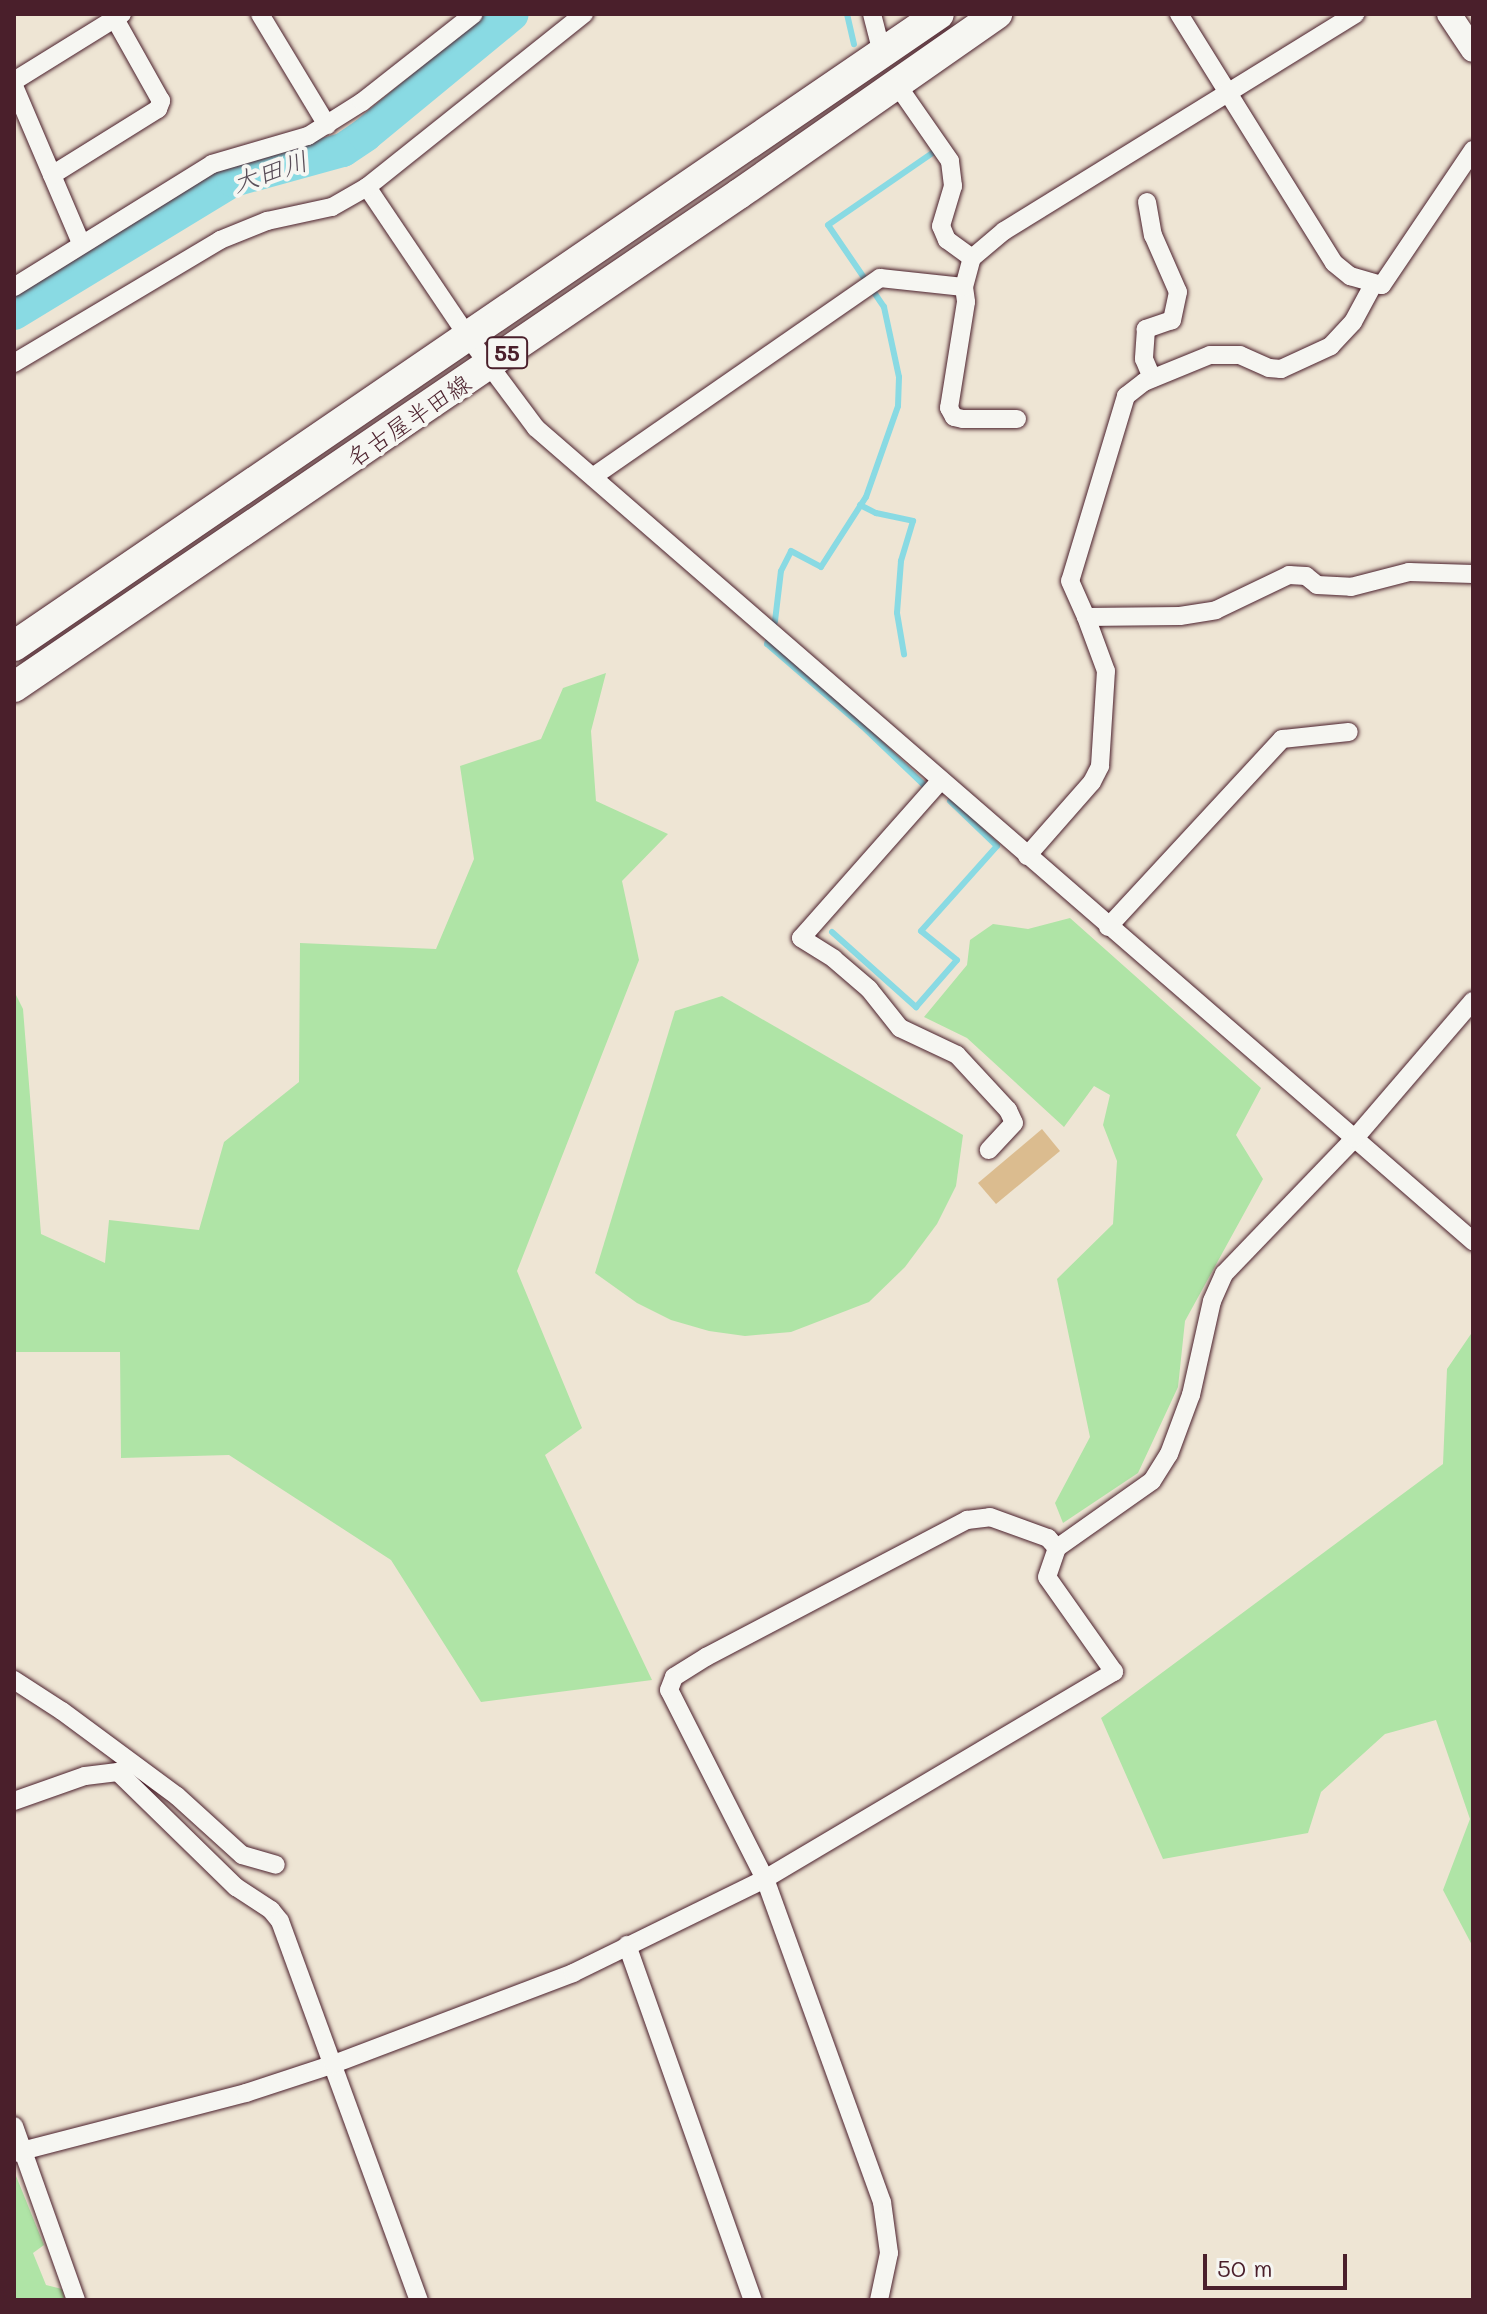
<!DOCTYPE html>
<html>
<head>
<meta charset="utf-8">
<style>
	body { margin:0 }
	#map { position:relative; width:1487px; height:2314px; overflow:hidden; background:#eee5d4; font-family:Mali,"Klee One",sans-serif }
	div>[style] { position:absolute }
	[style*='--x'] { left:calc(var(--x)*1px); top:calc(var(--y)*1px); width:calc(var(--w)*1px); rotate:calc(var(--a)*1deg) }
	.green>* { inset:0; background:#afe4a6 }
	.stream>* { height:6px; margin:-3px; padding:0 3px; transform-origin:3px; border-radius:3px; background:#89dae3 }
	.river>* { height:34px; margin:-17px; padding:0 17px; transform-origin:17px; border-radius:17px; background:#89dae3 }
	.building>* { inset:0; background:#dbbc8f }
	.roads { filter:drop-shadow(0 0 2px #4a1f2b) drop-shadow(0 0 2px #4a1f2b) }
	.minor>* { height:18px; margin:-9px; padding:0 9px; transform-origin:9px; border-radius:9px; background:#f6f6f2 }
	.tertiary>* { height:24px; margin:-12px; padding:0 12px; transform-origin:12px; border-radius:12px; background:#f6f6f2 }
	.primary>* { height:30px; margin:-15px; padding:0 15px; transform-origin:15px; border-radius:15px; background:#f6f6f2 }
	span { translate:-50% -50%; white-space:nowrap; text-align:center; line-height:1.15; -webkit-text-stroke:8px #f6f6f2; paint-order:stroke }
	.shield-label span { padding:2px 6px; background:#f6f6f2; border:2px solid; border-radius:6px; -webkit-text-stroke-width:0 }
	.shield-label { font-size:22px; color:#4a1f2b; font-weight:700 }
	.street-label { font-size:24px; color:#4a1f2b }
	.water-label { font-size:26px; color:#5a4e59; font-style:italic }
	.frame { position:absolute; inset:0; border:16px solid #4a1f2b; pointer-events:none }
	.scale { position:absolute; left:1203px; top:2254px; width:144px; height:36px; box-sizing:border-box; border:4px solid #4a1f2b; border-top:0; padding-left:10px; font-size:24px; line-height:28px; white-space:nowrap; color:#4a1f2b; -webkit-text-stroke:6px #f6f6f2; paint-order:stroke }
</style>
</head>
<body>
<div id="map">
	<div class="green">
		<i style="clip-path:polygon(606px 673px,591px 731px,596px 801px,668px 834px,622px 881px,639px 960px,517px 1271px,582px 1428px,545px 1455px,652px 1680px,481px 1702px,391px 1560px,229px 1455px,121px 1458px,120px 1352px,14px 1352px,14px 991px,23px 1009px,41px 1234px,105px 1263px,109px 1220px,199px 1230px,224px 1142px,299px 1082px,300px 943px,436px 949px,474px 859px,460px 766px,541px 739px,563px 688px)"></i>
		<i style="clip-path:polygon(1070px 918px,1261px 1088px,1236px 1135px,1263px 1179px,1185px 1321px,1178px 1387px,1138px 1473px,1063px 1523px,1055px 1503px,1090px 1437px,1057px 1279px,1113px 1224px,1117px 1161px,1103px 1125px,1110px 1095px,1094px 1086px,1064px 1127px,967px 1038px,924px 1017px,967px 965px,970px 940px,993px 924px,1028px 929px)"></i>
		<i style="clip-path:polygon(722px 996px,963px 1135px,956px 1186px,937px 1224px,905px 1267px,869px 1302px,791px 1332px,745px 1336px,709px 1331px,671px 1320px,637px 1303px,595px 1273px,675px 1011px)"></i>
		<i style="clip-path:polygon(1473px 1331px,1473px 1947px,1443px 1890px,1470px 1819px,1436px 1720px,1385px 1734px,1321px 1792px,1308px 1833px,1163px 1859px,1101px 1718px,1443px 1464px,1447px 1369px)"></i>
		<i style="clip-path:polygon(14px 2171px,44px 2245px,33px 2253px,46px 2285px,62px 2289px,65px 2300px,14px 2300px)"></i>
	</div>
	<div class="stream">
		<i style="--x:847;--y:14;--w:31;--a:77"></i>
		<i style="--x:860;--y:505;--w:18;--a:27"></i>
		<i style="--x:876;--y:513;--w:38;--a:12"></i>
		<i style="--x:913;--y:521;--w:42;--a:106.7"></i>
		<i style="--x:901;--y:561;--w:52;--a:94.4"></i>
		<i style="--x:897;--y:613;--w:42;--a:80.3"></i>
		<i style="--x:924;--y:785;--w:86;--a:-136.4"></i>
		<i style="--x:862;--y:726;--w:125;--a:-139.2"></i>
		<i style="--x:767;--y:644;--w:24;--a:-71"></i>
		<i style="--x:775;--y:621;--w:50;--a:-83.2"></i>
		<i style="--x:781;--y:571;--w:22;--a:-63"></i>
		<i style="--x:791;--y:551;--w:34;--a:28"></i>
		<i style="--x:821;--y:567;--w:83;--a:-57.3"></i>
		<i style="--x:866;--y:497;--w:96;--a:-70.6"></i>
		<i style="--x:898;--y:406;--w:29;--a:-88"></i>
		<i style="--x:899;--y:377;--w:72;--a:-102.1"></i>
		<i style="--x:884;--y:307;--w:99;--a:-124.3"></i>
		<i style="--x:828;--y:225;--w:129;--a:-34.6"></i>
		<i style="--x:832;--y:932;--w:113;--a:41.8"></i>
		<i style="--x:916;--y:1007;--w:62;--a:-48.9"></i>
		<i style="--x:957;--y:960;--w:46;--a:-141.1"></i>
		<i style="--x:921;--y:931;--w:114;--a:-48.2"></i>
		<i style="--x:997;--y:846;--w:65;--a:-136.2"></i>
	</div>
	<div class="river">
		<i style="--x:14;--y:313;--w:256;--a:-31.3"></i>
		<i style="--x:233;--y:180;--w:114;--a:-15.3"></i>
		<i style="--x:343;--y:150;--w:27;--a:-34"></i>
		<i style="--x:365;--y:135;--w:190;--a:-39.5"></i>
	</div>
	<div class="building">
		<i style="clip-path:polygon(1042px 1129px,1060px 1151px,996px 1204px,978px 1183px)"></i>
	</div>
	<div class="roads">
		<div class="minor">
			<i style="--x:260;--y:14;--w:130;--a:58.9"></i>
			<i style="--x:872;--y:14;--w:40;--a:75.6"></i>
			<i style="--x:1179;--y:14;--w:293;--a:58.1"></i>
			<i style="--x:1334;--y:263;--w:21;--a:39"></i>
			<i style="--x:1350;--y:276;--w:33;--a:16"></i>
			<i style="--x:1382;--y:285;--w:163;--a:-56"></i>
			<i style="--x:14;--y:81;--w:127;--a:-31.8"></i>
			<i style="--x:14;--y:86;--w:171;--a:66.9"></i>
			<i style="--x:52;--y:175;--w:125;--a:-31.9"></i>
			<i style="--x:158;--y:109;--w:9;--a:-69"></i>
			<i style="--x:161;--y:101;--w:94;--a:-119.3"></i>
			<i style="--x:367;--y:187;--w:177;--a:56"></i>
			<i style="--x:466;--y:334;--w:117;--a:53.3"></i>
			<i style="--x:536;--y:428;--w:1241;--a:40.95"></i>
			<i style="--x:1147;--y:202;--w:34;--a:80"></i>
			<i style="--x:1153;--y:235;--w:62;--a:66.3"></i>
			<i style="--x:1178;--y:292;--w:29;--a:102"></i>
			<i style="--x:1172;--y:320;--w:28;--a:161"></i>
			<i style="--x:1146;--y:329;--w:30;--a:94"></i>
			<i style="--x:1144;--y:359;--w:21;--a:67"></i>
			<i style="--x:972;--y:258;--w:42;--a:-40.2"></i>
			<i style="--x:1004;--y:231;--w:413;--a:-31.7"></i>
			<i style="--x:1373;--y:285;--w:42;--a:118.4"></i>
			<i style="--x:1353;--y:322;--w:33;--a:133"></i>
			<i style="--x:1331;--y:346;--w:55;--a:155.3"></i>
			<i style="--x:1281;--y:369;--w:12;--a:-175"></i>
			<i style="--x:1269;--y:368;--w:32;--a:-156"></i>
			<i style="--x:1240;--y:355;--w:30;--a:180"></i>
			<i style="--x:1210;--y:355;--w:71;--a:157.8"></i>
			<i style="--x:1144;--y:382;--w:23;--a:142"></i>
			<i style="--x:1126;--y:396;--w:193;--a:106.8"></i>
			<i style="--x:1070;--y:581;--w:39;--a:66"></i>
			<i style="--x:1086;--y:617;--w:94;--a:-0.6"></i>
			<i style="--x:1180;--y:616;--w:36;--a:-9"></i>
			<i style="--x:1216;--y:610;--w:81;--a:-25.6"></i>
			<i style="--x:1289;--y:575;--w:17;--a:3"></i>
			<i style="--x:1306;--y:576;--w:14;--a:39"></i>
			<i style="--x:1317;--y:585;--w:34;--a:3"></i>
			<i style="--x:1351;--y:587;--w:60;--a:-14.5"></i>
			<i style="--x:1409;--y:572;--w:64;--a:1.8"></i>
			<i style="--x:14;--y:287;--w:233;--a:-31.8"></i>
			<i style="--x:212;--y:164;--w:100;--a:-16.3"></i>
			<i style="--x:308;--y:136;--w:64;--a:-32.2"></i>
			<i style="--x:362;--y:102;--w:142;--a:-38.2"></i>
			<i style="--x:964;--y:287;--w:15;--a:82"></i>
			<i style="--x:966;--y:302;--w:107;--a:99.1"></i>
			<i style="--x:949;--y:408;--w:10;--a:61"></i>
			<i style="--x:954;--y:417;--w:9;--a:13"></i>
			<i style="--x:963;--y:419;--w:54;--a:0"></i>
			<i style="--x:14;--y:363;--w:240;--a:-30.8"></i>
			<i style="--x:220;--y:240;--w:51;--a:-22"></i>
			<i style="--x:267;--y:221;--w:66;--a:-12.2"></i>
			<i style="--x:332;--y:207;--w:40;--a:-29.7"></i>
			<i style="--x:367;--y:187;--w:278;--a:-38.6"></i>
			<i style="--x:594;--y:476;--w:348;--a:-34.7"></i>
			<i style="--x:880;--y:278;--w:84;--a:6.1"></i>
			<i style="--x:964;--y:287;--w:30;--a:-75"></i>
			<i style="--x:972;--y:258;--w:31;--a:-144"></i>
			<i style="--x:947;--y:240;--w:15;--a:-113"></i>
			<i style="--x:941;--y:226;--w:42;--a:-73.3"></i>
			<i style="--x:953;--y:186;--w:25;--a:-97"></i>
			<i style="--x:950;--y:161;--w:96;--a:-124.8"></i>
			<i style="--x:941;--y:780;--w:211;--a:131.5"></i>
			<i style="--x:801;--y:938;--w:39;--a:32"></i>
			<i style="--x:834;--y:959;--w:46;--a:40.6"></i>
			<i style="--x:869;--y:989;--w:50;--a:51.5"></i>
			<i style="--x:900;--y:1028;--w:63;--a:25.3"></i>
			<i style="--x:957;--y:1055;--w:75;--a:47.2"></i>
			<i style="--x:1008;--y:1110;--w:14;--a:65"></i>
			<i style="--x:1014;--y:1123;--w:37;--a:133"></i>
			<i style="--x:1027;--y:856;--w:98;--a:-48.7"></i>
			<i style="--x:1092;--y:782;--w:18;--a:-63"></i>
			<i style="--x:1100;--y:766;--w:95;--a:-86.4"></i>
			<i style="--x:1106;--y:671;--w:58;--a:-110.3"></i>
			<i style="--x:1108;--y:927;--w:256;--a:-47.2"></i>
			<i style="--x:1282;--y:739;--w:67;--a:-6"></i>
			<i style="--x:14;--y:1680;--w:57;--a:32.9"></i>
			<i style="--x:62;--y:1711;--w:143;--a:36.5"></i>
			<i style="--x:177;--y:1796;--w:88;--a:42.2"></i>
			<i style="--x:242;--y:1855;--w:35;--a:16"></i>
			<i style="--x:14;--y:1801;--w:75;--a:-19.4"></i>
			<i style="--x:85;--y:1776;--w:33;--a:-7"></i>
			<i style="--x:118;--y:1772;--w:165;--a:44.3"></i>
			<i style="--x:236;--y:1887;--w:42;--a:33.3"></i>
			<i style="--x:271;--y:1910;--w:14;--a:51"></i>
			<i style="--x:280;--y:1921;--w:404;--a:69.9"></i>
			<i style="--x:627;--y:1945;--w:377;--a:70.5"></i>
			<i style="--x:14;--y:2126;--w:185;--a:70.4"></i>
			<i style="--x:14;--y:2153;--w:240;--a:-14.5"></i>
			<i style="--x:246;--y:2093;--w:93;--a:-18.2"></i>
			<i style="--x:334;--y:2064;--w:256;--a:-20.8"></i>
			<i style="--x:573;--y:1973;--w:214;--a:-26.1"></i>
			<i style="--x:765;--y:1879;--w:406;--a:-30.7"></i>
			<i style="--x:1114;--y:1672;--w:116;--a:-125.2"></i>
			<i style="--x:1047;--y:1577;--w:31;--a:-71"></i>
			<i style="--x:1057;--y:1548;--w:116;--a:-35.2"></i>
			<i style="--x:1152;--y:1481;--w:32;--a:-58"></i>
			<i style="--x:1169;--y:1454;--w:63;--a:-69.6"></i>
			<i style="--x:1191;--y:1395;--w:96;--a:-77.4"></i>
			<i style="--x:1212;--y:1301;--w:30;--a:-66"></i>
			<i style="--x:1224;--y:1274;--w:189;--a:-46.1"></i>
			<i style="--x:1355;--y:1138;--w:181;--a:-49.3"></i>
			<i style="--x:879;--y:2300;--w:48;--a:-78"></i>
			<i style="--x:889;--y:2253;--w:51;--a:-97.8"></i>
			<i style="--x:882;--y:2202;--w:344;--a:-109.9"></i>
			<i style="--x:765;--y:1879;--w:212;--a:-116.9"></i>
			<i style="--x:669;--y:1690;--w:14;--a:-69"></i>
			<i style="--x:674;--y:1677;--w:38;--a:-32"></i>
			<i style="--x:706;--y:1657;--w:295;--a:-27.7"></i>
			<i style="--x:967;--y:1520;--w:23;--a:-7"></i>
			<i style="--x:990;--y:1517;--w:62;--a:19.9"></i>
			<i style="--x:1048;--y:1538;--w:13;--a:48"></i>
		</div>
		<div class="tertiary">
			<i style="--x:1449;--y:14;--w:43;--a:56.3"></i>
		</div>
		<div class="primary">
			<i style="--x:14;--y:646;--w:1120;--a:-34.34"></i>
			<i style="--x:14;--y:687;--w:877;--a:-34.22"></i>
			<i style="--x:739;--y:194;--w:315;--a:-34.9"></i>
		</div>
	</div>
	<div class="shield-label">
		<span style="left:507px;top:353px">55</span>
	</div>
	<div class="street-label">
		<span style="left:408px;top:420px;rotate:-34deg">名古屋半田線</span>
	</div>
	<div class="water-label">
		<span style="left:270px;top:172px;rotate:-18deg">大田川</span>
	</div>
	<div class="frame"></div>
	<div class="scale">50 m</div>
</div>
</body>
</html>
